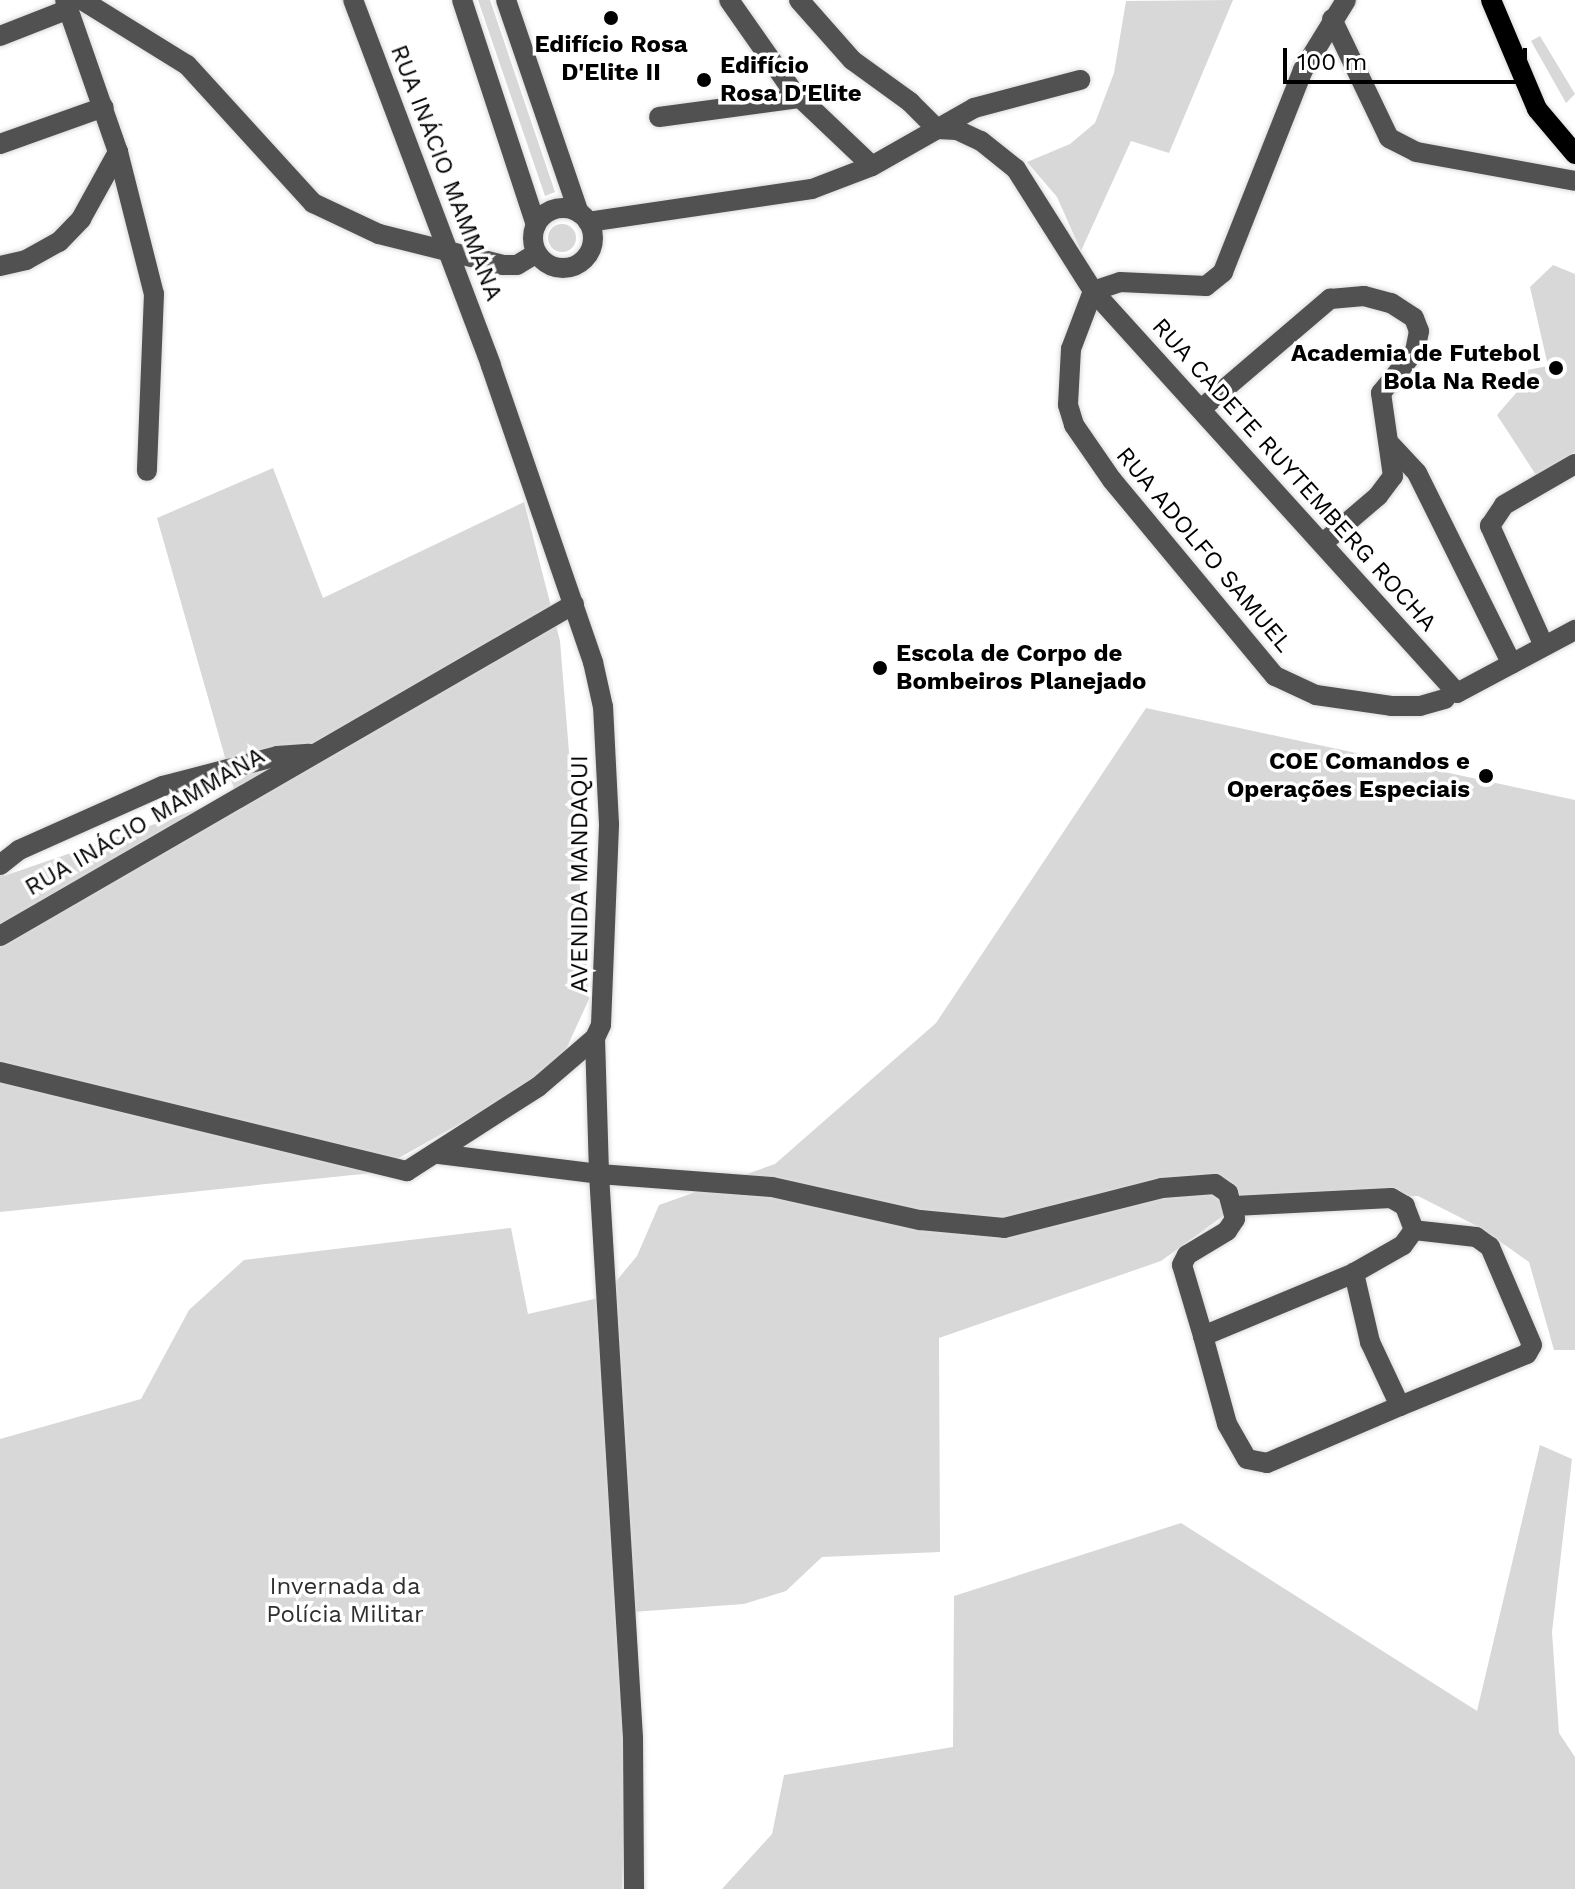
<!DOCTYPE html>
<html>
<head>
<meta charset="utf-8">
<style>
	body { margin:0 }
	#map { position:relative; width:1575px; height:1889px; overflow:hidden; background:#fff; font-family:"Work Sans",sans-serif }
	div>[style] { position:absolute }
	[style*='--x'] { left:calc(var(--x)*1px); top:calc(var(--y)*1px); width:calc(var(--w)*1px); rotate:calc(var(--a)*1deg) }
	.green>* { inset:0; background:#d8d8d8 }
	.round { border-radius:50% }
	.roads { filter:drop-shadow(0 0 2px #dbdbdb) drop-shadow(0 0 2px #dbdbdb) }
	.minor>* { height:20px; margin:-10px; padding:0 10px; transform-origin:10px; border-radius:10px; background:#515151 }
	.minor>.ring { margin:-10px; padding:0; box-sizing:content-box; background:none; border:20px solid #515151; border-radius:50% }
	.major>* { height:20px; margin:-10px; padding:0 10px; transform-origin:10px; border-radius:10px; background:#000 }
	.dots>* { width:22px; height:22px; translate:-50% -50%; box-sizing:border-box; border:4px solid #fff; border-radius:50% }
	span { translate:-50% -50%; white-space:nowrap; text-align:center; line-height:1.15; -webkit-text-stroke:7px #fff; paint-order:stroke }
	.poi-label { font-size:24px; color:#000; font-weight:700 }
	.left { translate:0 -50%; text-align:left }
	.right { translate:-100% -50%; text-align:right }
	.street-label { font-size:24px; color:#000 }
	.park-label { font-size:24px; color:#2f2f2f }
	.scale { position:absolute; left:1283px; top:48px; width:244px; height:36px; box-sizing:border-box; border:4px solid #000; border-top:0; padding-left:10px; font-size:24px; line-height:28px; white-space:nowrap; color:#000; -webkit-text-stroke:6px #fff; paint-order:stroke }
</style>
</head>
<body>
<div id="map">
	<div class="green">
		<i style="clip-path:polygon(478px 0,490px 0,555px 192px,545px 196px)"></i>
		<i style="clip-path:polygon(1233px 0,1169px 153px,1131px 141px,1081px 251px,1057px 197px,1027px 162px,1070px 144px,1095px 123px,1114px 73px,1126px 1px)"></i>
		<i style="clip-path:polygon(1540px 36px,1575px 94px,1566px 103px,1531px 41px)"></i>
		<i class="round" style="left:548px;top:224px;width:28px;height:28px"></i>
		<i style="clip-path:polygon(1553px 265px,1575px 274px,1575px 452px,1536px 475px,1497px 415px,1529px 378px,1527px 370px,1548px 366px,1530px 287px)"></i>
		<i style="clip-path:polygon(273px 468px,323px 598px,524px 502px,560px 641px,589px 999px,557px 1069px,372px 1173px,0 1212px,0 862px,4px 876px,236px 796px,157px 518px)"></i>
		<i style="clip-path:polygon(1146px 708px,1575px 800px,1575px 1350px,1554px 1350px,1529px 1262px,1481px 1228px,1418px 1196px,1305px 1195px,1241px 1203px,1161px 1261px,939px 1338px,940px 1552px,822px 1557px,786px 1591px,744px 1604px,632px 1612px,622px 1889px,0 1889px,0 1439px,141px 1399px,189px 1310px,244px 1260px,511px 1228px,528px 1314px,603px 1297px,637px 1256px,659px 1205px,775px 1164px,936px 1023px)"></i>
		<i style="clip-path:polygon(1540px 1445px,1572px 1459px,1552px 1632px,1559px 1733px,1575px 1757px,1575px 1889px,722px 1889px,772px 1834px,784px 1775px,953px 1747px,954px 1596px,1181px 1523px,1477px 1711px)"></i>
	</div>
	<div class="roads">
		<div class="minor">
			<i style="--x:82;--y:0;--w:123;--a:31.8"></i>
			<i style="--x:187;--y:65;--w:187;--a:47.6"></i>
			<i style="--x:313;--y:203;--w:73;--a:25.2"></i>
			<i style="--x:379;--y:234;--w:128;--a:14"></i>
			<i style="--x:503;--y:265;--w:14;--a:0"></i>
			<i style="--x:517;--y:265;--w:23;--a:-31"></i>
			<i style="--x:462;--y:0;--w:237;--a:71.8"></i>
			<i style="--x:506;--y:0;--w:225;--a:71.1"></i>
			<i style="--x:729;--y:0;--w:110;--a:55"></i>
			<i style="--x:792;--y:90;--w:110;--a:43.5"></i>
			<i style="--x:799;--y:0;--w:80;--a:48.5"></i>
			<i style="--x:852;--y:60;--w:72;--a:35.9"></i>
			<i style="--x:910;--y:102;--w:38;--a:45"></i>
			<i style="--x:1332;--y:19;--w:132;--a:64.4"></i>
			<i style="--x:1389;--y:138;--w:30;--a:27"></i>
			<i style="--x:1416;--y:152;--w:162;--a:10.3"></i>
			<i style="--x:0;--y:36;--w:74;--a:-21.4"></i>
			<i style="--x:659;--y:117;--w:141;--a:-7.7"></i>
			<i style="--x:937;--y:129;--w:20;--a:3"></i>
			<i style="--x:957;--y:130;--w:26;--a:25"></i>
			<i style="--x:981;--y:141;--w:45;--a:38.7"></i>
			<i style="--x:1016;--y:169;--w:144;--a:57.7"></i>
			<i style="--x:1093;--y:291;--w:542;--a:47.84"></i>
			<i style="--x:1457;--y:693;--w:134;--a:-28.1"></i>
			<i style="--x:0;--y:144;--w:110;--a:-19.6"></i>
			<i style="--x:118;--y:152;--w:146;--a:75.8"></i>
			<i style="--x:154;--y:294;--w:177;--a:92.3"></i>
			<i class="ring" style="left:533px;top:208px;width:40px;height:40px"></i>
			<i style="--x:588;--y:222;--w:226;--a:-8.4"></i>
			<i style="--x:812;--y:189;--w:64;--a:-21"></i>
			<i style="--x:872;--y:166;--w:117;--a:-29.6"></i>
			<i style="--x:974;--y:108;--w:110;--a:-14.8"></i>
			<i style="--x:0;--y:266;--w:27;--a:-13"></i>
			<i style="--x:26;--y:260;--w:38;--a:-29"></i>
			<i style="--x:59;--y:242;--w:32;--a:-46"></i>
			<i style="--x:81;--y:219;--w:77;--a:-61.1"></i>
			<i style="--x:118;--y:152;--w:161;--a:-109.2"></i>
			<i style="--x:1093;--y:291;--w:62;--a:110.8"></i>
			<i style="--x:1071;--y:349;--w:56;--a:93.1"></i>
			<i style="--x:1068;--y:405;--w:21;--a:73"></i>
			<i style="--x:1074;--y:425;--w:67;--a:55.4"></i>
			<i style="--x:1112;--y:480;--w:255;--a:50.3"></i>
			<i style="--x:1275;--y:676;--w:45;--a:24.9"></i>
			<i style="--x:1316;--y:695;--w:76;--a:8.3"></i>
			<i style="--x:1391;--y:706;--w:29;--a:0"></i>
			<i style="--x:1420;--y:706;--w:26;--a:-16"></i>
			<i style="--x:1093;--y:291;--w:28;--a:-18"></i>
			<i style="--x:1120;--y:282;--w:86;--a:2.7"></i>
			<i style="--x:1206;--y:286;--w:22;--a:-39"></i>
			<i style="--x:1223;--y:272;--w:217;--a:-68.4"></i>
			<i style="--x:1303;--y:70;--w:82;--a:-58.4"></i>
			<i style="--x:1201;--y:409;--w:170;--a:-40.5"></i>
			<i style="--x:1330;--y:299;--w:34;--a:-5"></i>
			<i style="--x:1364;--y:296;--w:28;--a:15"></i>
			<i style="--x:1391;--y:303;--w:27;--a:33"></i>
			<i style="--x:1414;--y:318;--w:14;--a:69"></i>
			<i style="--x:1419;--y:331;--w:20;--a:101"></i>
			<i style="--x:1415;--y:351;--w:54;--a:129"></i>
			<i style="--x:1381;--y:393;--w:84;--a:81.8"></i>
			<i style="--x:1393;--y:476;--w:25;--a:127"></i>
			<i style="--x:1378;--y:496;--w:72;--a:139.5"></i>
			<i style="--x:1391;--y:445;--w:38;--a:47"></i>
			<i style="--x:1417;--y:473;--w:213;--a:63.6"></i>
			<i style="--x:1544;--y:646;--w:132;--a:-114.2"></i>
			<i style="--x:1490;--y:526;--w:25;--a:-56"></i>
			<i style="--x:1504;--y:505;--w:82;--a:-30"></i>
			<i style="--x:0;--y:865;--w:24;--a:-38"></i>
			<i style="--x:19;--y:850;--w:158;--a:-24"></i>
			<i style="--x:163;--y:786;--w:118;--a:-14.7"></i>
			<i style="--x:277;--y:756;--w:32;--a:-4"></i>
			<i style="--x:0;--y:936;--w:663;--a:-30.04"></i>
			<i style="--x:595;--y:1038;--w:136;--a:88.3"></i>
			<i style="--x:599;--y:1174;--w:565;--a:86.55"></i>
			<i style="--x:633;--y:1738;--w:151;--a:89.6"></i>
			<i style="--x:0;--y:1072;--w:419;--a:13.7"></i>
			<i style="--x:407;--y:1171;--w:156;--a:-32.7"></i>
			<i style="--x:538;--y:1087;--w:75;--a:-40.7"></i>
			<i style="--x:595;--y:1038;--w:14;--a:-65"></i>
			<i style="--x:601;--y:1025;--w:201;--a:-87.7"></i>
			<i style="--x:609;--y:824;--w:117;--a:-92.9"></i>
			<i style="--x:603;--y:707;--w:46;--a:-102.5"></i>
			<i style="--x:593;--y:662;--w:314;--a:-109"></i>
			<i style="--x:491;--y:365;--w:390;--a:-110.7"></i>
			<i style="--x:439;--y:1154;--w:161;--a:7.1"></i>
			<i style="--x:599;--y:1174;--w:173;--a:4.3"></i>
			<i style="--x:772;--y:1187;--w:152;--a:12.6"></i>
			<i style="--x:920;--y:1220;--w:84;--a:5.4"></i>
			<i style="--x:1004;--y:1228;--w:163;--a:-14.2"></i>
			<i style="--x:1162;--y:1188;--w:53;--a:-4.3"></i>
			<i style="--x:1215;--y:1184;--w:16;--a:35"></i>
			<i style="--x:1228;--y:1193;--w:27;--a:75"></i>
			<i style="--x:1235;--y:1219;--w:14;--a:124"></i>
			<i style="--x:1227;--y:1231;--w:47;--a:149"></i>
			<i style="--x:1187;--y:1255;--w:11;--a:117"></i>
			<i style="--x:1182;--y:1265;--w:74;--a:73.5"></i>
			<i style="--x:1203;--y:1336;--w:164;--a:-22.6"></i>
			<i style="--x:1354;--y:1273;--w:56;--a:-29.7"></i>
			<i style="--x:1403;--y:1245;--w:19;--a:-54"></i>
			<i style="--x:1414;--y:1230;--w:26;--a:-111"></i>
			<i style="--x:1405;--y:1206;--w:16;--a:-150"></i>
			<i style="--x:1391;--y:1198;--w:157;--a:177.1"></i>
			<i style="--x:1203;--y:1336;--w:91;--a:74.7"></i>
			<i style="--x:1227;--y:1424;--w:40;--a:60.3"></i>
			<i style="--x:1247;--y:1459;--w:20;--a:11"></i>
			<i style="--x:1267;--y:1463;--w:145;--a:-23.2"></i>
			<i style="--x:1400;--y:1406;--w:71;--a:-115.1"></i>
			<i style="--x:1370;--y:1342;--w:71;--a:-103.1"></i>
			<i style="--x:1400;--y:1406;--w:137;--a:-22.3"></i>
			<i style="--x:1527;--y:1354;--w:10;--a:-61"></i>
			<i style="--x:1532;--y:1345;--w:107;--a:-113.2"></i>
			<i style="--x:1490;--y:1247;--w:17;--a:-144"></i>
			<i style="--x:1476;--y:1237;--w:62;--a:-173.6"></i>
		</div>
		<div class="major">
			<i style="--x:1491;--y:0;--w:118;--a:67.1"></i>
			<i style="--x:1537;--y:109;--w:59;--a:49.8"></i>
		</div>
	</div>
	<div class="dots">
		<i style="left:611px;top:18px;background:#000"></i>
		<i style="left:704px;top:80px;background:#000"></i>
		<i style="left:1556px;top:368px;background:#000"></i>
		<i style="left:880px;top:668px;background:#000"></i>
		<i style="left:1486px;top:776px;background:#000"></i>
	</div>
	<div class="poi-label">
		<span style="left:611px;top:59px">Edifício Rosa<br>D'Elite II</span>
		<span class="left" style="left:720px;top:80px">Edifício<br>Rosa D'Elite</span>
		<span class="right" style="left:1540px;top:368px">Academia de Futebol<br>Bola Na Rede</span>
		<span class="left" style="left:896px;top:668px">Escola de Corpo de<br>Bombeiros Planejado</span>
		<span class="right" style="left:1470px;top:776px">COE Comandos e<br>Operações Especiais</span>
	</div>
	<div class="street-label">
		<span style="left:446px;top:173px;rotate:69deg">RUA INÁCIO MAMMANA</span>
		<span style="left:1294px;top:475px;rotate:48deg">RUA CADETE RUYTEMBERG ROCHA</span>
		<span style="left:1204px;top:550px;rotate:50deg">RUA ADOLFO SAMUEL</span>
		<span style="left:145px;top:822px;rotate:-30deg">RUA INÁCIO MAMMANA</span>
		<span style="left:580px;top:874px;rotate:-90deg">AVENIDA MANDAQUI</span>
	</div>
	<div class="park-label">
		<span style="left:345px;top:1601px">Invernada da<br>Polícia Militar</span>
	</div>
	<div class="scale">100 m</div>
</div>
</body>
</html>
